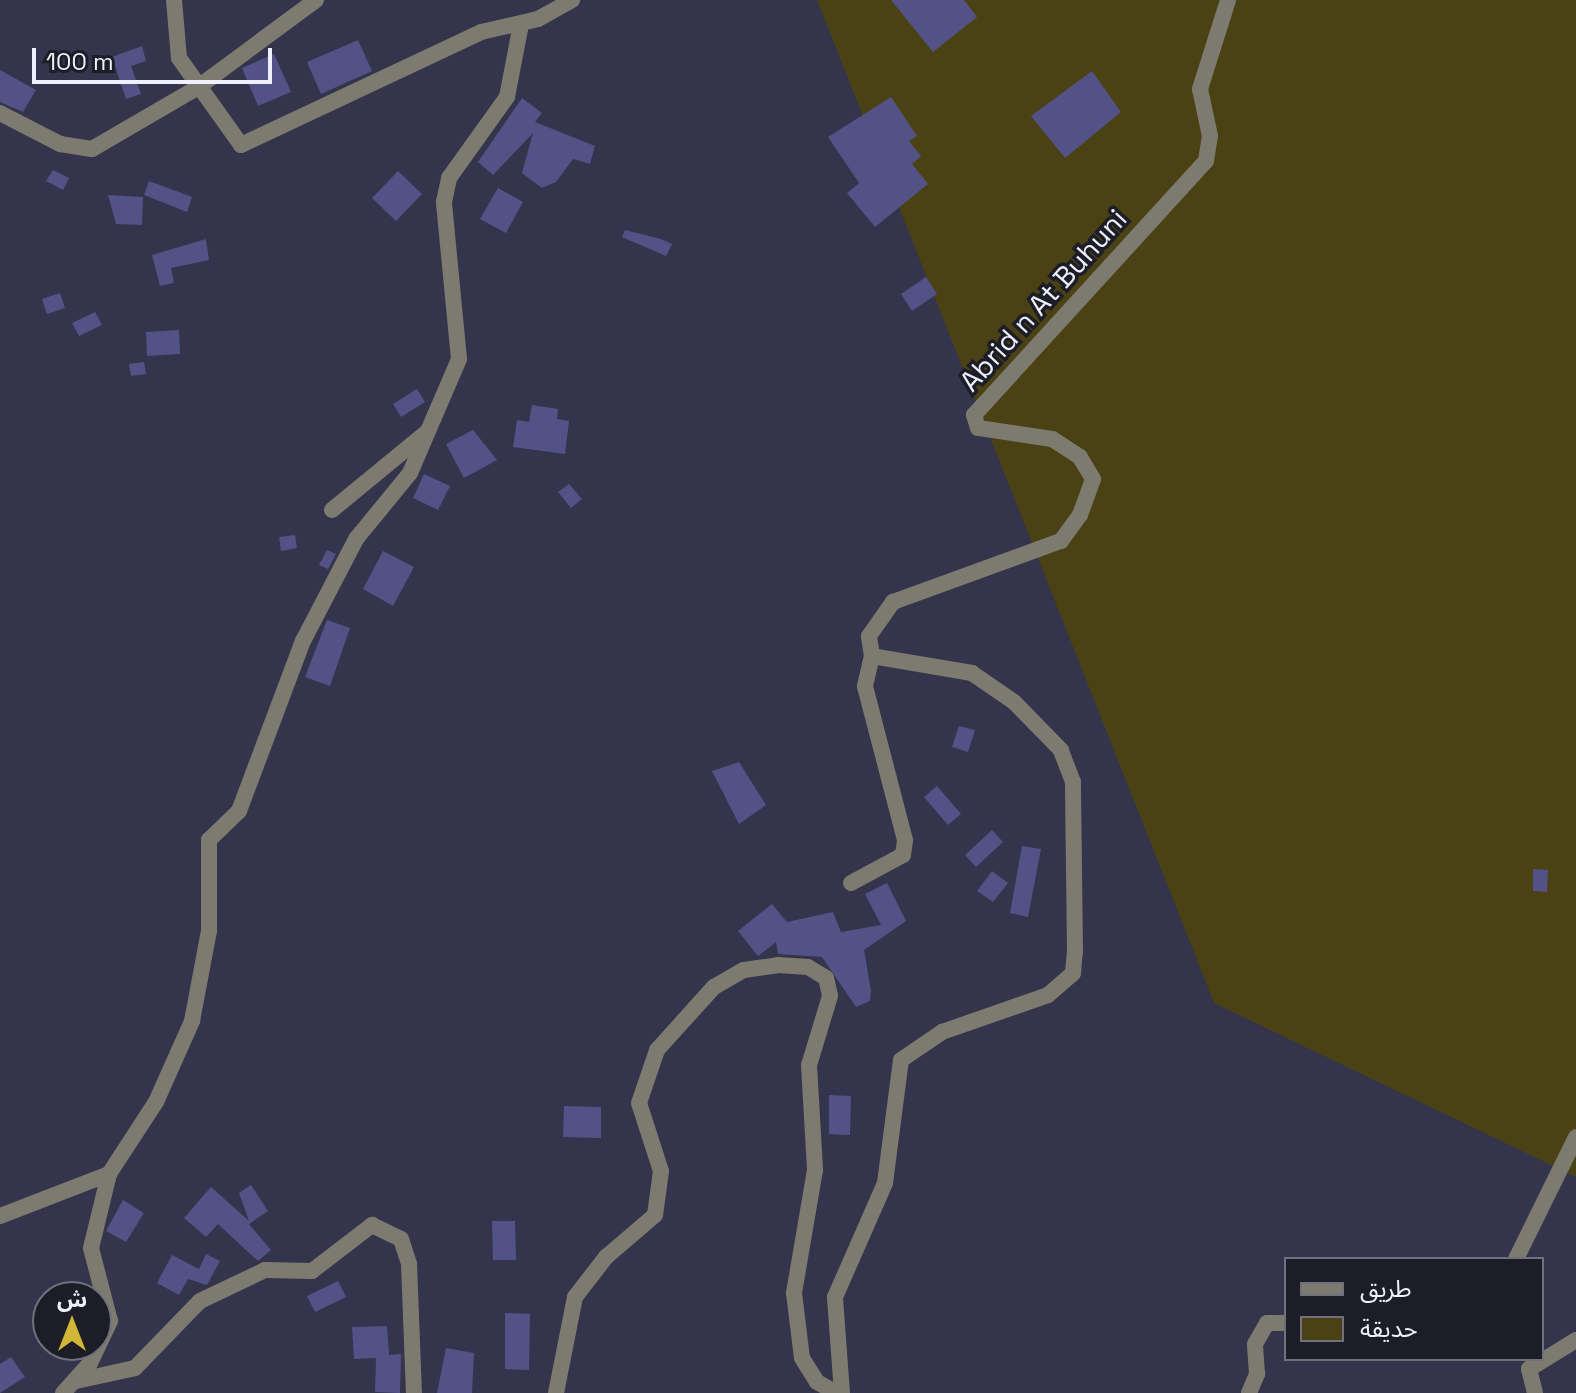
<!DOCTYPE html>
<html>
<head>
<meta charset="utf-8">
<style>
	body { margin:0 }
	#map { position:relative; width:1576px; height:1393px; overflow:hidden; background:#34344c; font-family:"Space Grotesk","Noto Sans Arabic",sans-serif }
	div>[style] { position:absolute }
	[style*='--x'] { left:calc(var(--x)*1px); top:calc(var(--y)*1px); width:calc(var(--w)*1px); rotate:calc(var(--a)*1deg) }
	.green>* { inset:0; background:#4a4215 }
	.building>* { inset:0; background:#535287 }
	.minor>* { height:16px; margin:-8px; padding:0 8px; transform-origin:8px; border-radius:8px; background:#7d7b6f }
	.tertiary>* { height:16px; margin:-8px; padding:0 8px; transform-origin:8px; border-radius:8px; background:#7d7b6f }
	span { translate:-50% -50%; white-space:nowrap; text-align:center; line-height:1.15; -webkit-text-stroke:7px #1d1d28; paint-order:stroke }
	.street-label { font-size:28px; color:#eff0fc }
	.legend { position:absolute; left:1284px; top:1257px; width:260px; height:104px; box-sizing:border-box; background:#1d1d28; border:2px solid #71717d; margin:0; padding:10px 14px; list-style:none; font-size:24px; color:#eff0fc }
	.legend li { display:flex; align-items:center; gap:16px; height:40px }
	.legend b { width:40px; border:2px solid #71717d }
	.north { position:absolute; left:32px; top:1281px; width:80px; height:80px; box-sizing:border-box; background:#1d1d28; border:2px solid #71717d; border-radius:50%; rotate:0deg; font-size:22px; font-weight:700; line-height:32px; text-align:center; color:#eff0fc }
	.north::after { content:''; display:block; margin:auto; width:28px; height:36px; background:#d0b736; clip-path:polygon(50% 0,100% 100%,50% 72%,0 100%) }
	.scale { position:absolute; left:32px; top:48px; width:240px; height:36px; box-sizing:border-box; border:4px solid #eff0fc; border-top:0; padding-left:10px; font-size:24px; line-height:28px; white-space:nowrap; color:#eff0fc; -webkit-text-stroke:6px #1d1d28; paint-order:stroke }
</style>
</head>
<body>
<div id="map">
	<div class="green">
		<i style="clip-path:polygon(817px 0,1576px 0,1576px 1177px,1214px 1003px)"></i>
	</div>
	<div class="building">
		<i style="clip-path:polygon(891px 0,964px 0,977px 17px,933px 52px)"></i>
		<i style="clip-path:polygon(358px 40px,372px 71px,321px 94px,307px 62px)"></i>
		<i style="clip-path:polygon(142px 46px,146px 61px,131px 66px,141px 94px,126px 99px,112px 57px)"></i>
		<i style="clip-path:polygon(274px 54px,291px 92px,258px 106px,242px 68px)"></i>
		<i style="clip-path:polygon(0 70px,36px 90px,23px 112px,0 102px)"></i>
		<i style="clip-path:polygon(1092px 71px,1121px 112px,1065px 158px,1031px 116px)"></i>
		<i style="clip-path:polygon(891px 97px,917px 136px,909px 141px,921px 156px,912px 164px,928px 184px,875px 227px,847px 193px,859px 183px,828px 137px)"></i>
		<i style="clip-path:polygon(522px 98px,542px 113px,535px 122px,595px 146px,590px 164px,573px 159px,556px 182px,542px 188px,522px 173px,533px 133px,493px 175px,478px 162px)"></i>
		<i style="clip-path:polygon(53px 170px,69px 178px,63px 190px,46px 181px)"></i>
		<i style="clip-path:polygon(398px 171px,422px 194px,396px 221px,372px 198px)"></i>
		<i style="clip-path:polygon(149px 181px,192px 197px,187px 212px,144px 195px)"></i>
		<i style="clip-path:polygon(498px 188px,523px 202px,506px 233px,480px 219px)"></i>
		<i style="clip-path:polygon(108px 195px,143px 197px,142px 225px,116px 224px)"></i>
		<i style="clip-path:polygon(625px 230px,661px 239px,672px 244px,666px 256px,622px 237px)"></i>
		<i style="clip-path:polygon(206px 239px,209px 260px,171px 268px,174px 283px,160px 286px,152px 255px)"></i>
		<i style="clip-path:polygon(926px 277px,937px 294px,912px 311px,901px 294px)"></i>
		<i style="clip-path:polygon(60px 293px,65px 308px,47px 314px,42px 299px)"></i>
		<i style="clip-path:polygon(95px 312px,102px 325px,79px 336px,72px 323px)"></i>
		<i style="clip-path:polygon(179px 330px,180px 354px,147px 356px,146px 332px)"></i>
		<i style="clip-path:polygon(144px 362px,146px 374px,131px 376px,129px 364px)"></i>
		<i style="clip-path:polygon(417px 389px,425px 402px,401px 417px,393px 404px)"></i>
		<i style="clip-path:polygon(532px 405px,558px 409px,557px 419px,569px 421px,565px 454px,513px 447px,517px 420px,529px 422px)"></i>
		<i style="clip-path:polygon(473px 430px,497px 460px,464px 478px,446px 444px)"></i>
		<i style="clip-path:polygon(424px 474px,450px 486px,438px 510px,413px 498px)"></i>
		<i style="clip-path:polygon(569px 484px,582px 499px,571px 508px,558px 492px)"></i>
		<i style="clip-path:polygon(295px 535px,297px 548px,281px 551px,279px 537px)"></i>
		<i style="clip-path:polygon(327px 550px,336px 554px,328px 569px,319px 565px)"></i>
		<i style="clip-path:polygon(383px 551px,414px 567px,393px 606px,363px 589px)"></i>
		<i style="clip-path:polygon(327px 620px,350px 628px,330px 686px,305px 677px)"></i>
		<i style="clip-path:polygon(959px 726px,975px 730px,968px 752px,952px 747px)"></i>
		<i style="clip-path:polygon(739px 762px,766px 805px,739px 824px,712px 771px)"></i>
		<i style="clip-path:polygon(937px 786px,961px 814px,948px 825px,924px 797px)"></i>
		<i style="clip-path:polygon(992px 830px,1003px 842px,976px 867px,965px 855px)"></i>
		<i style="clip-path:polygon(1022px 846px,1041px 849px,1028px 917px,1010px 913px)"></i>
		<i style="clip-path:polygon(1533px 869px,1548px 870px,1547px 892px,1533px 891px)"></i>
		<i style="clip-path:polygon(992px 871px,1008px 883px,993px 902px,977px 891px)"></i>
		<i style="clip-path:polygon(887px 883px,906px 921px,864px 950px,871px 991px,870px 1001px,856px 1007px,822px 957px,778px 954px,776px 942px,758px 956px,738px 931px,772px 904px,787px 922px,833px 912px,841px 932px,881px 925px,865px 894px)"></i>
		<i style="clip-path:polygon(829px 1095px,851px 1096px,850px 1135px,829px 1134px)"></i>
		<i style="clip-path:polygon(564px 1106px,601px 1107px,601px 1138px,563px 1137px)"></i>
		<i style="clip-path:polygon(251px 1185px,268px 1211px,249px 1224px,271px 1250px,258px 1261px,218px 1224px,206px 1237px,184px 1218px,211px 1187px,249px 1221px,239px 1193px)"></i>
		<i style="clip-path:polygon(123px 1200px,144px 1213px,126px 1242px,106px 1231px)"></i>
		<i style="clip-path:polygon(492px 1221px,515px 1221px,516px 1260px,493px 1260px)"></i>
		<i style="clip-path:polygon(206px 1254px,220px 1261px,207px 1285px,188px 1279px,179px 1295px,157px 1283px,172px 1255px,199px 1269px)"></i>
		<i style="clip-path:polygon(338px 1281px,346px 1297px,315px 1312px,307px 1296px)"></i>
		<i style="clip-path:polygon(505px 1313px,530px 1314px,529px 1370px,505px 1369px)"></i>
		<i style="clip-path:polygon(387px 1326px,389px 1355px,401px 1354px,400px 1393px,375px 1392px,376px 1358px,354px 1359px,352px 1327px)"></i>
		<i style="clip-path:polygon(446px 1348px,474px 1353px,472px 1393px,437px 1393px)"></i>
		<i style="clip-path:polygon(11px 1357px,25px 1377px,0 1393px,0 1364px)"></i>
	</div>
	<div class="minor">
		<i style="--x:0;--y:113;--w:68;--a:27.3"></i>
		<i style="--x:60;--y:144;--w:32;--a:9"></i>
		<i style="--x:92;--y:149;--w:121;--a:-30.2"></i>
		<i style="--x:197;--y:88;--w:148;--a:-36.5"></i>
		<i style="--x:332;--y:510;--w:123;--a:-39.4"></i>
		<i style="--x:851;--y:883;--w:59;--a:-28.3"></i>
		<i style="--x:903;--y:855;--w:15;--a:-82"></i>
		<i style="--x:905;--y:840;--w:159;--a:-104.6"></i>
		<i style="--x:865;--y:686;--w:31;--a:-77"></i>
		<i style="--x:0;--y:1216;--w:117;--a:-21.1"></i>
		<i style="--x:1516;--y:1259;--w:136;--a:-63.8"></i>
		<i style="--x:76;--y:1381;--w:60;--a:-12.4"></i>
		<i style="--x:135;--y:1368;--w:93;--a:-45.9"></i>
		<i style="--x:200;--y:1301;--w:72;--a:-25.5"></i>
		<i style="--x:265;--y:1270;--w:47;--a:1.2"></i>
		<i style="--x:312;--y:1271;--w:76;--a:-37.5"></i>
		<i style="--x:372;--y:1225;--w:32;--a:26"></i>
		<i style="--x:401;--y:1239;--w:26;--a:72"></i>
		<i style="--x:409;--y:1264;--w:129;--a:87.8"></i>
		<i style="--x:63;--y:1393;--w:40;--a:-48"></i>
		<i style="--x:90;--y:1363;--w:47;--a:-64.5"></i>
		<i style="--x:110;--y:1321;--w:75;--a:-104.6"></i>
		<i style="--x:91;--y:1248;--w:76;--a:-76.3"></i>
		<i style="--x:109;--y:1174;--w:86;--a:-56.9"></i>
		<i style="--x:156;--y:1102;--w:89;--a:-66"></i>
		<i style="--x:192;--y:1021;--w:92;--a:-79.3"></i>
		<i style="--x:209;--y:931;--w:91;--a:-90"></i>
		<i style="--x:209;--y:840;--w:42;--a:-44"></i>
		<i style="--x:239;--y:811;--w:182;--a:-69.4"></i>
		<i style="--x:303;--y:641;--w:115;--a:-62.5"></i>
		<i style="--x:356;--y:539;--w:85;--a:-50.7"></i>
		<i style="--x:410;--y:473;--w:124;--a:-66.7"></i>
		<i style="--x:459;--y:359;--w:158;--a:-95.5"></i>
		<i style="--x:444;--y:202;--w:25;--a:-78"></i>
		<i style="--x:449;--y:178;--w:100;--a:-54.4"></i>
		<i style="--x:507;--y:97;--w:74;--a:-79.1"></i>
		<i style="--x:556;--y:1393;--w:98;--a:-78.8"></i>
		<i style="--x:575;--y:1297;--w:51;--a:-52.2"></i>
		<i style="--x:606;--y:1257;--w:65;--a:-40.6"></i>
		<i style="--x:655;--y:1215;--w:44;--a:-82.2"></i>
		<i style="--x:661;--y:1171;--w:71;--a:-107.9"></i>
		<i style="--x:639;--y:1103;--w:56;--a:-71.2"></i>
		<i style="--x:657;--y:1050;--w:85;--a:-47.9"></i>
		<i style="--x:714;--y:987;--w:34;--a:-30"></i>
		<i style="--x:744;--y:970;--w:34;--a:-8"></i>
		<i style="--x:778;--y:965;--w:30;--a:4"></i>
		<i style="--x:808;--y:967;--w:21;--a:31"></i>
		<i style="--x:826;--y:978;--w:18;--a:77"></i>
		<i style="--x:830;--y:996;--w:72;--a:106.9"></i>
		<i style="--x:809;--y:1065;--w:105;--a:86.7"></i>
		<i style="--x:815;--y:1170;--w:125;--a:99.7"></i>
		<i style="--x:794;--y:1293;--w:65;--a:83"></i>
		<i style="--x:802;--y:1358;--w:28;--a:58"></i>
		<i style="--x:817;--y:1382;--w:23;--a:29"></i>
		<i style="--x:1249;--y:1393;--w:21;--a:-67"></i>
		<i style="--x:1257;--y:1374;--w:30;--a:-94"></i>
		<i style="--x:1255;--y:1344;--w:24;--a:-60"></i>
		<i style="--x:1267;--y:1323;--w:19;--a:0"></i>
		<i style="--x:1535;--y:1393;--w:25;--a:-104"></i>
		<i style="--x:1529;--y:1369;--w:55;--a:-31.7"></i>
	</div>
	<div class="tertiary">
		<i style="--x:174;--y:0;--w:58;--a:85.1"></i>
		<i style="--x:179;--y:58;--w:107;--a:54.5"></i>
		<i style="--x:241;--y:145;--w:265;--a:-25.2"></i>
		<i style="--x:481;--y:32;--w:58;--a:-12.8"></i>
		<i style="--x:538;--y:19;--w:39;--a:-29"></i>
		<i style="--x:842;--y:1393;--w:96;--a:-94.2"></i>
		<i style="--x:835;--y:1297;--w:124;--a:-66.3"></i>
		<i style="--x:885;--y:1183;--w:124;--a:-82.6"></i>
		<i style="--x:901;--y:1060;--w:50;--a:-34.3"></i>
		<i style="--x:942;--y:1032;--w:112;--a:-19.2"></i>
		<i style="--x:1048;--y:995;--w:33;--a:-41"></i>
		<i style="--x:1073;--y:973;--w:21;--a:-85"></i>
		<i style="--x:1075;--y:952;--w:170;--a:-90.7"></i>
		<i style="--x:1073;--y:782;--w:34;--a:-111"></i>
		<i style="--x:1061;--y:750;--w:67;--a:-134.4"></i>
		<i style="--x:1014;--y:702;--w:51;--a:-145.4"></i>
		<i style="--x:972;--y:673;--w:101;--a:-170.4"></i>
		<i style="--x:872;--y:656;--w:20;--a:-99"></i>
		<i style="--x:869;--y:636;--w:42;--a:-54.8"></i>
		<i style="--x:893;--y:602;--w:179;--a:-20"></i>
		<i style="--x:1061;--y:541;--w:32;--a:-54"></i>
		<i style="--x:1080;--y:515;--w:38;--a:-70"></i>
		<i style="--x:1093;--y:479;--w:26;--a:-121"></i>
		<i style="--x:1080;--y:457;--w:33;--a:-147"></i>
		<i style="--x:1052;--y:439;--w:75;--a:-171.5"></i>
		<i style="--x:978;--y:428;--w:14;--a:-107"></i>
		<i style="--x:974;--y:415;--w:344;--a:-47.6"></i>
		<i style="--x:1206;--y:161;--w:25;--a:-81"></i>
		<i style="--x:1210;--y:136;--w:48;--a:-102"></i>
		<i style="--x:1200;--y:89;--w:93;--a:-72.5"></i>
	</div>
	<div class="street-label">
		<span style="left:1043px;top:300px;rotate:-48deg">Abrid n At Buhuni</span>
	</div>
	<ul class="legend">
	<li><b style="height:10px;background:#7d7b6f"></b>طريق</li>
	<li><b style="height:22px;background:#4a4215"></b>حديقة</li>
	</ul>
	<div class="north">ش</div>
	<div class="scale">100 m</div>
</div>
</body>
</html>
